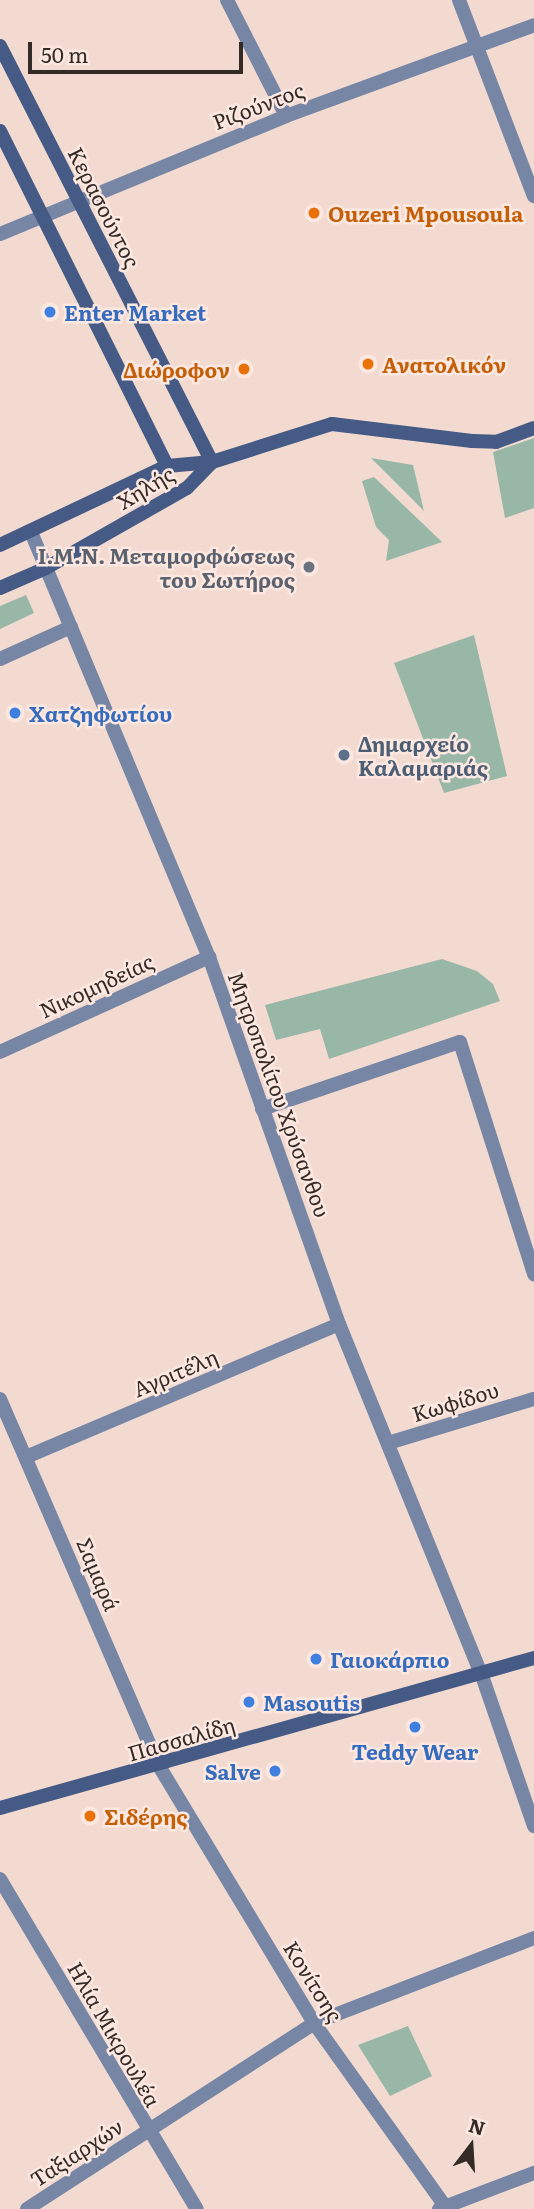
<!DOCTYPE html>
<html>
<head>
<meta charset="utf-8">
<style>
	body { margin:0 }
	#map { position:relative; width:534px; height:2209px; overflow:hidden; background:#f2dad1; font-family:Literata,serif }
	div>[style] { position:absolute }
	[style*='--x'] { left:calc(var(--x)*1px); top:calc(var(--y)*1px); width:calc(var(--w)*1px); rotate:calc(var(--a)*1deg) }
	.green>* { inset:0; background:#99b7a6 }
	.street>* { height:14px; margin:-7px; padding:0 7px; transform-origin:7px; border-radius:7px; background:#7786a5 }
	.secondary>* { height:14px; margin:-7px; padding:0 7px; transform-origin:7px; border-radius:7px; background:#465a86 }
	.dots>* { width:19px; height:19px; translate:-50% -50%; box-sizing:border-box; border:4px solid #fce8e1; border-radius:50% }
	span { translate:-50% -50%; white-space:nowrap; text-align:center; line-height:1.15; -webkit-text-stroke:5px #fce8e1; paint-order:stroke }
	.street-label { font-size:21px; color:#342b27 }
	.food-label { font-size:21px; color:#c56008; font-weight:700 }
	.left { translate:0 -50%; text-align:left }
	.right { translate:-100% -50%; text-align:right }
	.shop-label { font-size:21px; color:#366cbe; font-weight:700 }
	.worship-label { font-size:21px; color:#5b616d; font-weight:700 }
	.service-label { font-size:21px; color:#4e5e75; font-weight:700 }
	.north { position:absolute; left:436px; top:2111px; width:70px; height:70px; -webkit-text-stroke:5px #fce8e1; paint-order:stroke; rotate:17deg; font-size:19px; font-weight:700; line-height:28px; text-align:center; color:#342b27 }
	.north::after { content:''; display:block; margin:auto; width:24px; height:32px; background:#342b27; clip-path:polygon(50% 0,100% 100%,50% 72%,0 100%) }
	.scale { position:absolute; left:28px; top:42px; width:215px; height:32px; box-sizing:border-box; border:4px solid #342b27; border-top:0; padding-left:9px; font-size:21px; line-height:24px; white-space:nowrap; color:#342b27; -webkit-text-stroke:5px #fce8e1; paint-order:stroke }
</style>
</head>
<body>
<div id="map">
	<div class="green">
		<i style="clip-path:polygon(534px 438px,534px 508px,505px 518px,493px 452px)"></i>
		<i style="clip-path:polygon(371px 458px,413px 465px,424px 511px)"></i>
		<i style="clip-path:polygon(374px 477px,442px 542px,386px 561px,389px 540px,376px 527px,362px 481px)"></i>
		<i style="clip-path:polygon(26px 595px,34px 613px,0 629px,0 606px)"></i>
		<i style="clip-path:polygon(474px 635px,507px 776px,444px 793px,394px 663px)"></i>
		<i style="clip-path:polygon(442px 959px,477px 971px,493px 984px,500px 1001px,329px 1059px,320px 1029px,276px 1040px,265px 1005px)"></i>
		<i style="clip-path:polygon(408px 2026px,432px 2076px,390px 2096px,358px 2045px)"></i>
	</div>
	<div class="street">
		<i style="--x:227;--y:0;--w:130;--a:63"></i>
		<i style="--x:459;--y:0;--w:210;--a:69.1"></i>
		<i style="--x:0;--y:234;--w:309;--a:-22.4"></i>
		<i style="--x:286;--y:116;--w:264;--a:-20.1"></i>
		<i style="--x:31;--y:532;--w:461;--a:67.3"></i>
		<i style="--x:209;--y:957;--w:389;--a:70.5"></i>
		<i style="--x:339;--y:1324;--w:377;--a:67.9"></i>
		<i style="--x:481;--y:1673;--w:162;--a:70.9"></i>
		<i style="--x:0;--y:659;--w:78;--a:-24.3"></i>
		<i style="--x:0;--y:1052;--w:230;--a:-24.4"></i>
		<i style="--x:262;--y:1109;--w:209;--a:-18.7"></i>
		<i style="--x:460;--y:1042;--w:244;--a:72.3"></i>
		<i style="--x:0;--y:1399;--w:400;--a:66.6"></i>
		<i style="--x:159;--y:1766;--w:300;--a:58.9"></i>
		<i style="--x:314;--y:2023;--w:229;--a:54.4"></i>
		<i style="--x:388;--y:1443;--w:152;--a:-16.8"></i>
		<i style="--x:26;--y:1457;--w:340;--a:-23"></i>
		<i style="--x:0;--y:1879;--w:384;--a:59.2"></i>
		<i style="--x:27;--y:2209;--w:342;--a:-32.9"></i>
		<i style="--x:314;--y:2023;--w:236;--a:-21.1"></i>
		<i style="--x:439;--y:2209;--w:102;--a:-20.8"></i>
	</div>
	<div class="secondary">
		<i style="--x:0;--y:46;--w:467;--a:63"></i>
		<i style="--x:0;--y:131;--w:374;--a:63.5"></i>
		<i style="--x:0;--y:545;--w:185;--a:-25.3"></i>
		<i style="--x:167;--y:466;--w:45;--a:-5.1"></i>
		<i style="--x:212;--y:462;--w:126;--a:-17.6"></i>
		<i style="--x:332;--y:424;--w:141;--a:6.9"></i>
		<i style="--x:472;--y:441;--w:24;--a:2"></i>
		<i style="--x:496;--y:442;--w:40;--a:-20.2"></i>
		<i style="--x:0;--y:588;--w:50;--a:-23.5"></i>
		<i style="--x:46;--y:568;--w:162;--a:-29.6"></i>
		<i style="--x:187;--y:488;--w:36;--a:-46"></i>
		<i style="--x:0;--y:1808;--w:555;--a:-15.69"></i>
	</div>
	<div class="dots">
		<i style="left:314px;top:213px;background:#e8710a"></i>
		<i style="left:50px;top:312px;background:#3f7fe0"></i>
		<i style="left:368px;top:364px;background:#e8710a"></i>
		<i style="left:244px;top:369px;background:#e8710a"></i>
		<i style="left:309px;top:567px;background:#6b7280"></i>
		<i style="left:15px;top:713px;background:#3f7fe0"></i>
		<i style="left:344px;top:755px;background:#5c6f8a"></i>
		<i style="left:316px;top:1659px;background:#3f7fe0"></i>
		<i style="left:249px;top:1702px;background:#3f7fe0"></i>
		<i style="left:415px;top:1727px;background:#3f7fe0"></i>
		<i style="left:275px;top:1771px;background:#3f7fe0"></i>
		<i style="left:90px;top:1816px;background:#e8710a"></i>
	</div>
	<div class="street-label">
		<span style="left:258px;top:105px;rotate:-21deg">Ριζούντος</span>
		<span style="left:105px;top:207px;rotate:63deg">Κερασούντος</span>
		<span style="left:145px;top:487px;rotate:-31deg">Χηλής</span>
		<span style="left:96px;top:985px;rotate:-25deg">Νικομηδείας</span>
		<span style="left:280px;top:1094px;rotate:70deg">Μητροπολίτου Χρύσανθου</span>
		<span style="left:175px;top:1372px;rotate:-23deg">Αγριτέλη</span>
		<span style="left:455px;top:1401px;rotate:-17deg">Κωφίδου</span>
		<span style="left:99px;top:1574px;rotate:67deg">Σαμαρά</span>
		<span style="left:181px;top:1738px;rotate:-16deg">Πασσαλίδη</span>
		<span style="left:314px;top:1981px;rotate:58deg">Κονίτσης</span>
		<span style="left:115px;top:2034px;rotate:60deg">Ηλία Μικρουλέα</span>
		<span style="left:76px;top:2152px;rotate:-33deg">Ταξιαρχών</span>
	</div>
	<div class="food-label">
		<span class="left" style="left:328px;top:213px">Ouzeri Mpousoula</span>
		<span class="left" style="left:382px;top:364px">Ανατολικόν</span>
		<span class="right" style="left:230px;top:369px">Διώροφον</span>
		<span class="left" style="left:104px;top:1816px">Σιδέρης</span>
	</div>
	<div class="shop-label">
		<span class="left" style="left:64px;top:312px">Enter Market</span>
		<span class="left" style="left:29px;top:713px">Χατζηφωτίου</span>
		<span class="left" style="left:330px;top:1659px">Γαιοκάρπιο</span>
		<span class="left" style="left:263px;top:1702px">Masoutis</span>
		<span style="left:415px;top:1751px">Teddy Wear</span>
		<span class="right" style="left:261px;top:1771px">Salve</span>
	</div>
	<div class="worship-label">
		<span class="right" style="left:295px;top:567px">Ι.Μ.Ν. Μεταμορφώσεως<br>του Σωτήρος</span>
	</div>
	<div class="service-label">
		<span class="left" style="left:358px;top:755px">Δημαρχείο<br>Καλαμαριάς</span>
	</div>
	<div class="north">N</div>
	<div class="scale">50 m</div>
</div>
</body>
</html>
